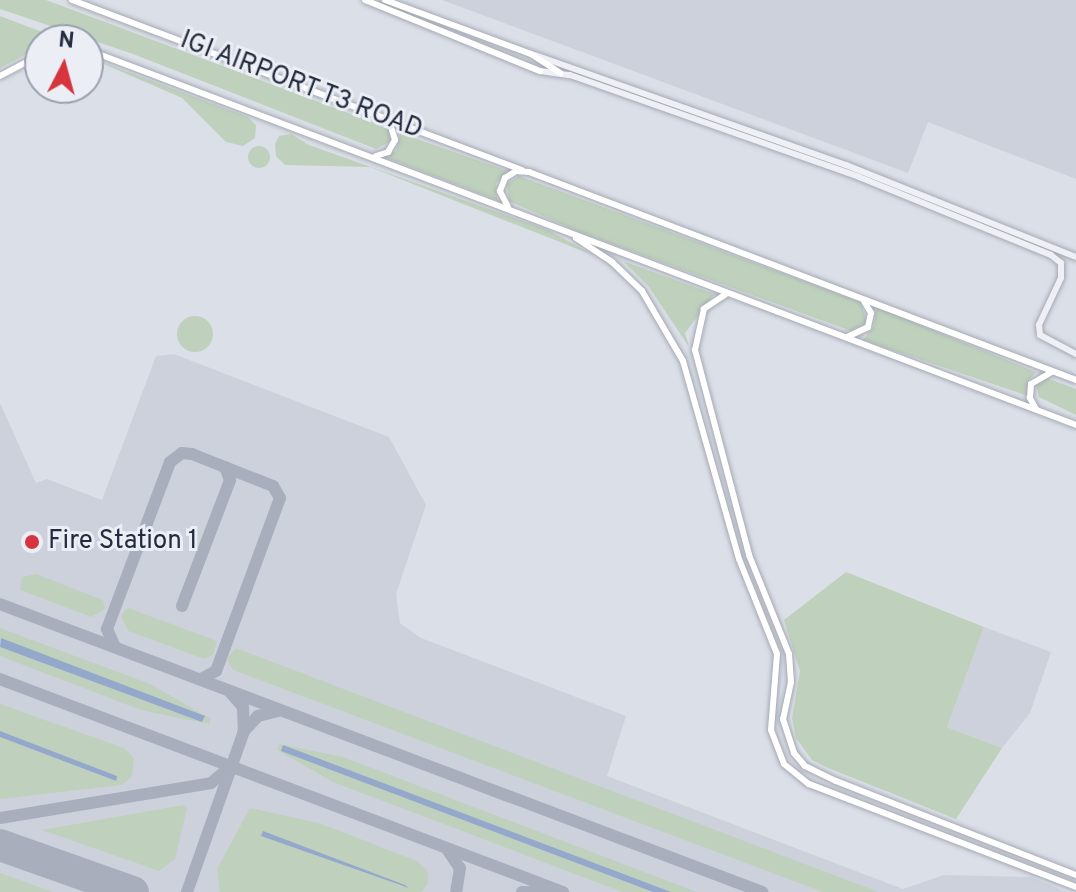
<!DOCTYPE html>
<html>
<head>
<meta charset="utf-8">
<style>
	body { margin:0 }
	#map { position:relative; width:1076px; height:892px; overflow:hidden; background:#dbdfe7; font-family:Overpass,sans-serif }
	div>[style] { position:absolute }
	[style*='--x'] { left:calc(var(--x)*1px); top:calc(var(--y)*1px); width:calc(var(--w)*1px); rotate:calc(var(--a)*1deg) }
	.built>* { inset:0; background:#cdd1dc }
	.green>* { inset:0; background:#bfd1bc }
	.round { border-radius:50% }
	.water>* { inset:0; background:#93a8ca }
	.taxiway>* { height:12px; margin:-6px; padding:0 6px; transform-origin:6px; border-radius:6px; background:#a8aebc }
	.runway>* { height:32px; margin:-16px; padding:0 16px; transform-origin:16px; border-radius:16px; background:#a8aebc }
	.roads { filter:drop-shadow(0 0 2px #a4a9b4) drop-shadow(0 0 2px #a4a9b4) }
	.tertiary>* { height:6px; margin:-3px; padding:0 3px; transform-origin:3px; border-radius:3px; background:#eef0f5 }
	.secondary>* { height:6px; margin:-3px; padding:0 3px; transform-origin:3px; border-radius:3px; background:#fff }
	.dots>* { width:22px; height:22px; translate:-50% -50%; box-sizing:border-box; border:4px solid #ebeef5; border-radius:50% }
	span { translate:-50% -50%; white-space:nowrap; text-align:center; line-height:1.15; -webkit-text-stroke:6px #ebeef5; paint-order:stroke }
	.street-label { font-size:26px; color:#242b3e }
	.poi-label { font-size:26px; color:#242b3e }
	.left { translate:0 -50%; text-align:left }
	.north { position:absolute; left:24px; top:24px; width:80px; height:80px; box-sizing:border-box; background:#ebeef5; border:2px solid #9ba0ac; border-radius:50%; rotate:6deg; font-size:22px; font-weight:700; line-height:32px; text-align:center; color:#242b3e }
	.north::after { content:''; display:block; margin:auto; width:28px; height:36px; background:#d7353d; clip-path:polygon(50% 0,100% 100%,50% 72%,0 100%) }
</style>
</head>
<body>
<div id="map">
	<div class="built">
		<i style="clip-path:polygon(442px 0,1076px 0,1076px 179px,928px 122px,908px 173px)"></i>
		<i style="clip-path:polygon(174px 354px,389px 437px,426px 505px,396px 594px,400px 623px,421px 638px,626px 716px,607px 776px,903px 889px,944px 875px,1031px 877px,1066px 892px,0 892px,0 403px,36px 483px,47px 479px,102px 500px,156px 356px)"></i>
		<i style="clip-path:polygon(984px 627px,1051px 652px,1030px 713px,1002px 748px,947px 727px)"></i>
	</div>
	<div class="green">
		<i style="clip-path:polygon(0 0,46px 0,388px 128px,393px 140px,376px 149px,133px 54px,0 9px)"></i>
		<i style="clip-path:polygon(0 16px,53px 36px,55px 38px,40px 40px,40px 47px,0 68px)"></i>
		<i style="clip-path:polygon(88px 57px,248px 117px,256px 125px,255px 138px,243px 146px,226px 142px,182px 98px)"></i>
		<i style="clip-path:polygon(400px 133px,508px 171px,496px 183px,497px 200px,384px 157px,396px 151px)"></i>
		<i style="clip-path:polygon(291px 134px,309px 145px,548px 230px,595px 256px,370px 167px,285px 165px,276px 156px,275px 144px,279px 136px)"></i>
		<i class="round" style="left:248px;top:146px;width:22px;height:22px"></i>
		<i style="clip-path:polygon(519px 176px,860px 302px,867px 322px,851px 331px,579px 232px,509px 201px,507px 184px)"></i>
		<i style="clip-path:polygon(623px 261px,714px 294px,685px 333px,689px 347px,649px 287px)"></i>
		<i style="clip-path:polygon(876px 307px,1036px 372px,1029px 380px,1028px 396px,863px 340px,874px 326px)"></i>
		<i class="round" style="left:177px;top:316px;width:36px;height:36px"></i>
		<i style="clip-path:polygon(1044px 377px,1076px 389px,1076px 415px,1039px 397px,1036px 384px)"></i>
		<i style="clip-path:polygon(846px 572px,984px 627px,947px 727px,1002px 748px,956px 819px,828px 768px,812px 760px,796px 738px,792px 718px,800px 671px,784px 620px)"></i>
		<i style="clip-path:polygon(36px 574px,103px 600px,105px 609px,91px 617px,20px 590px,22px 577px)"></i>
		<i style="clip-path:polygon(128px 608px,217px 641px,213px 655px,204px 659px,128px 631px,121px 616px)"></i>
		<i style="clip-path:polygon(0 628px,150px 684px,210px 718px,210px 723px,208px 724px,141px 710px,0 656px,0 647px,202px 722px,0 641px)"></i>
		<i style="clip-path:polygon(235px 648px,238px 649px,879px 892px,823px 892px,233px 670px,227px 660px)"></i>
		<i style="clip-path:polygon(0 704px,124px 748px,134px 758px,132px 776px,122px 785px,0 799px,0 737px,115px 781px,117px 776px,0 731px)"></i>
		<i style="clip-path:polygon(279px 744px,343px 757px,697px 892px,671px 892px,284px 746px,281px 751px,653px 892px,622px 892px,333px 782px,277px 750px)"></i>
		<i style="clip-path:polygon(183px 805px,187px 808px,175px 859px,159px 871px,42px 830px)"></i>
		<i style="clip-path:polygon(evenodd,250px 808px,319px 823px,417px 861px,427px 870px,428px 883px,422px 892px,220px 892px,217px 869px,250px 808px,263px 832px,405px 885px,409px 888px,262px 836px,263px 832px)"></i>
		<i style="clip-path:polygon(0 873px,53px 892px,0 892px)"></i>
	</div>
	<div class="water">
		<i style="clip-path:polygon(1px 638px,205px 716px,202px 722px,0 647px)"></i>
		<i style="clip-path:polygon(0 731px,117px 776px,116px 781px,0 737px)"></i>
		<i style="clip-path:polygon(283px 745px,671px 892px,653px 892px,281px 751px)"></i>
		<i style="clip-path:polygon(263px 831px,405px 885px,409px 888px,261px 836px)"></i>
	</div>
	<div class="taxiway">
		<i style="--x:0;--y:604;--w:815;--a:20.7"></i>
		<i style="--x:182;--y:606;--w:135;--a:-69.1"></i>
		<i style="--x:230;--y:480;--w:14;--a:-111"></i>
		<i style="--x:115;--y:647;--w:20;--a:-114"></i>
		<i style="--x:107;--y:629;--w:178;--a:-69.3"></i>
		<i style="--x:170;--y:462;--w:15;--a:-37"></i>
		<i style="--x:182;--y:453;--w:10;--a:6"></i>
		<i style="--x:192;--y:454;--w:87;--a:21.6"></i>
		<i style="--x:273;--y:486;--w:14;--a:60"></i>
		<i style="--x:280;--y:498;--w:184;--a:110.3"></i>
		<i style="--x:216;--y:671;--w:17;--a:152"></i>
		<i style="--x:0;--y:679;--w:602;--a:20.72"></i>
		<i style="--x:230;--y:692;--w:20;--a:49"></i>
		<i style="--x:243;--y:707;--w:24;--a:88"></i>
		<i style="--x:0;--y:818;--w:214;--a:-9.4"></i>
		<i style="--x:211;--y:783;--w:26;--a:-40"></i>
		<i style="--x:447;--y:849;--w:23;--a:56"></i>
		<i style="--x:460;--y:868;--w:24;--a:99"></i>
		<i style="--x:187;--y:892;--w:171;--a:-70.5"></i>
		<i style="--x:244;--y:731;--w:21;--a:-47"></i>
		<i style="--x:258;--y:716;--w:21;--a:-14"></i>
		<i style="--x:522;--y:892;--w:29;--a:0"></i>
	</div>
	<div class="runway">
		<i style="--x:0;--y:845;--w:141;--a:19.5"></i>
	</div>
	<div class="roads">
		<div class="tertiary">
			<i style="--x:535;--y:55;--w:330;--a:19.5"></i>
			<i style="--x:846;--y:165;--w:248;--a:21.8"></i>
			<i style="--x:540;--y:71;--w:30;--a:8"></i>
			<i style="--x:570;--y:75;--w:306;--a:19.4"></i>
			<i style="--x:859;--y:177;--w:207;--a:22.1"></i>
			<i style="--x:1051;--y:255;--w:13;--a:39"></i>
			<i style="--x:1061;--y:263;--w:15;--a:90"></i>
			<i style="--x:1061;--y:278;--w:52;--a:115.1"></i>
			<i style="--x:1039;--y:325;--w:10;--a:84"></i>
			<i style="--x:1040;--y:335;--w:41;--a:27.8"></i>
		</div>
		<div class="secondary">
			<i style="--x:72;--y:0;--w:481;--a:20.7"></i>
			<i style="--x:365;--y:0;--w:189;--a:22.1"></i>
			<i style="--x:385;--y:0;--w:156;--a:20.3"></i>
			<i style="--x:531;--y:54;--w:35;--a:33"></i>
			<i style="--x:88;--y:50;--w:1057;--a:20.78"></i>
			<i style="--x:0;--y:76;--w:45;--a:-27.7"></i>
			<i style="--x:376;--y:156;--w:13;--a:-18"></i>
			<i style="--x:388;--y:152;--w:14;--a:-60"></i>
			<i style="--x:395;--y:140;--w:21;--a:-107"></i>
			<i style="--x:508;--y:207;--w:18;--a:-117"></i>
			<i style="--x:500;--y:191;--w:14;--a:-69"></i>
			<i style="--x:505;--y:178;--w:13;--a:-32"></i>
			<i style="--x:516;--y:171;--w:13;--a:4"></i>
			<i style="--x:529;--y:172;--w:585;--a:20.82"></i>
			<i style="--x:576;--y:238;--w:43;--a:33.7"></i>
			<i style="--x:612;--y:262;--w:42;--a:44"></i>
			<i style="--x:642;--y:291;--w:81;--a:59.6"></i>
			<i style="--x:683;--y:361;--w:206;--a:74.2"></i>
			<i style="--x:739;--y:559;--w:102;--a:68.2"></i>
			<i style="--x:777;--y:654;--w:76;--a:94.5"></i>
			<i style="--x:771;--y:730;--w:36;--a:69"></i>
			<i style="--x:784;--y:764;--w:32;--a:39"></i>
			<i style="--x:809;--y:784;--w:286;--a:21.1"></i>
			<i style="--x:726;--y:294;--w:27;--a:146"></i>
			<i style="--x:704;--y:309;--w:42;--a:102.4"></i>
			<i style="--x:695;--y:350;--w:212;--a:75.2"></i>
			<i style="--x:749;--y:555;--w:107;--a:68"></i>
			<i style="--x:789;--y:654;--w:28;--a:86"></i>
			<i style="--x:791;--y:682;--w:38;--a:102"></i>
			<i style="--x:783;--y:719;--w:36;--a:72"></i>
			<i style="--x:794;--y:753;--w:17;--a:50"></i>
			<i style="--x:805;--y:766;--w:34;--a:26"></i>
			<i style="--x:836;--y:781;--w:258;--a:21.4"></i>
			<i style="--x:847;--y:337;--w:23;--a:-25"></i>
			<i style="--x:868;--y:327;--w:14;--a:-78"></i>
			<i style="--x:871;--y:313;--w:14;--a:-120"></i>
			<i style="--x:1036;--y:409;--w:13;--a:-119"></i>
			<i style="--x:1030;--y:398;--w:14;--a:-86"></i>
			<i style="--x:1031;--y:384;--w:24;--a:-30"></i>
		</div>
	</div>
	<div class="dots">
		<i style="left:32px;top:542px;background:#d7353d"></i>
	</div>
	<div class="street-label">
		<span style="left:301px;top:86px;rotate:21deg">IGI AIRPORT T3 ROAD</span>
	</div>
	<div class="poi-label">
		<span class="left" style="left:48px;top:542px">Fire Station 1</span>
	</div>
	<div class="north">N</div>
</div>
</body>
</html>
